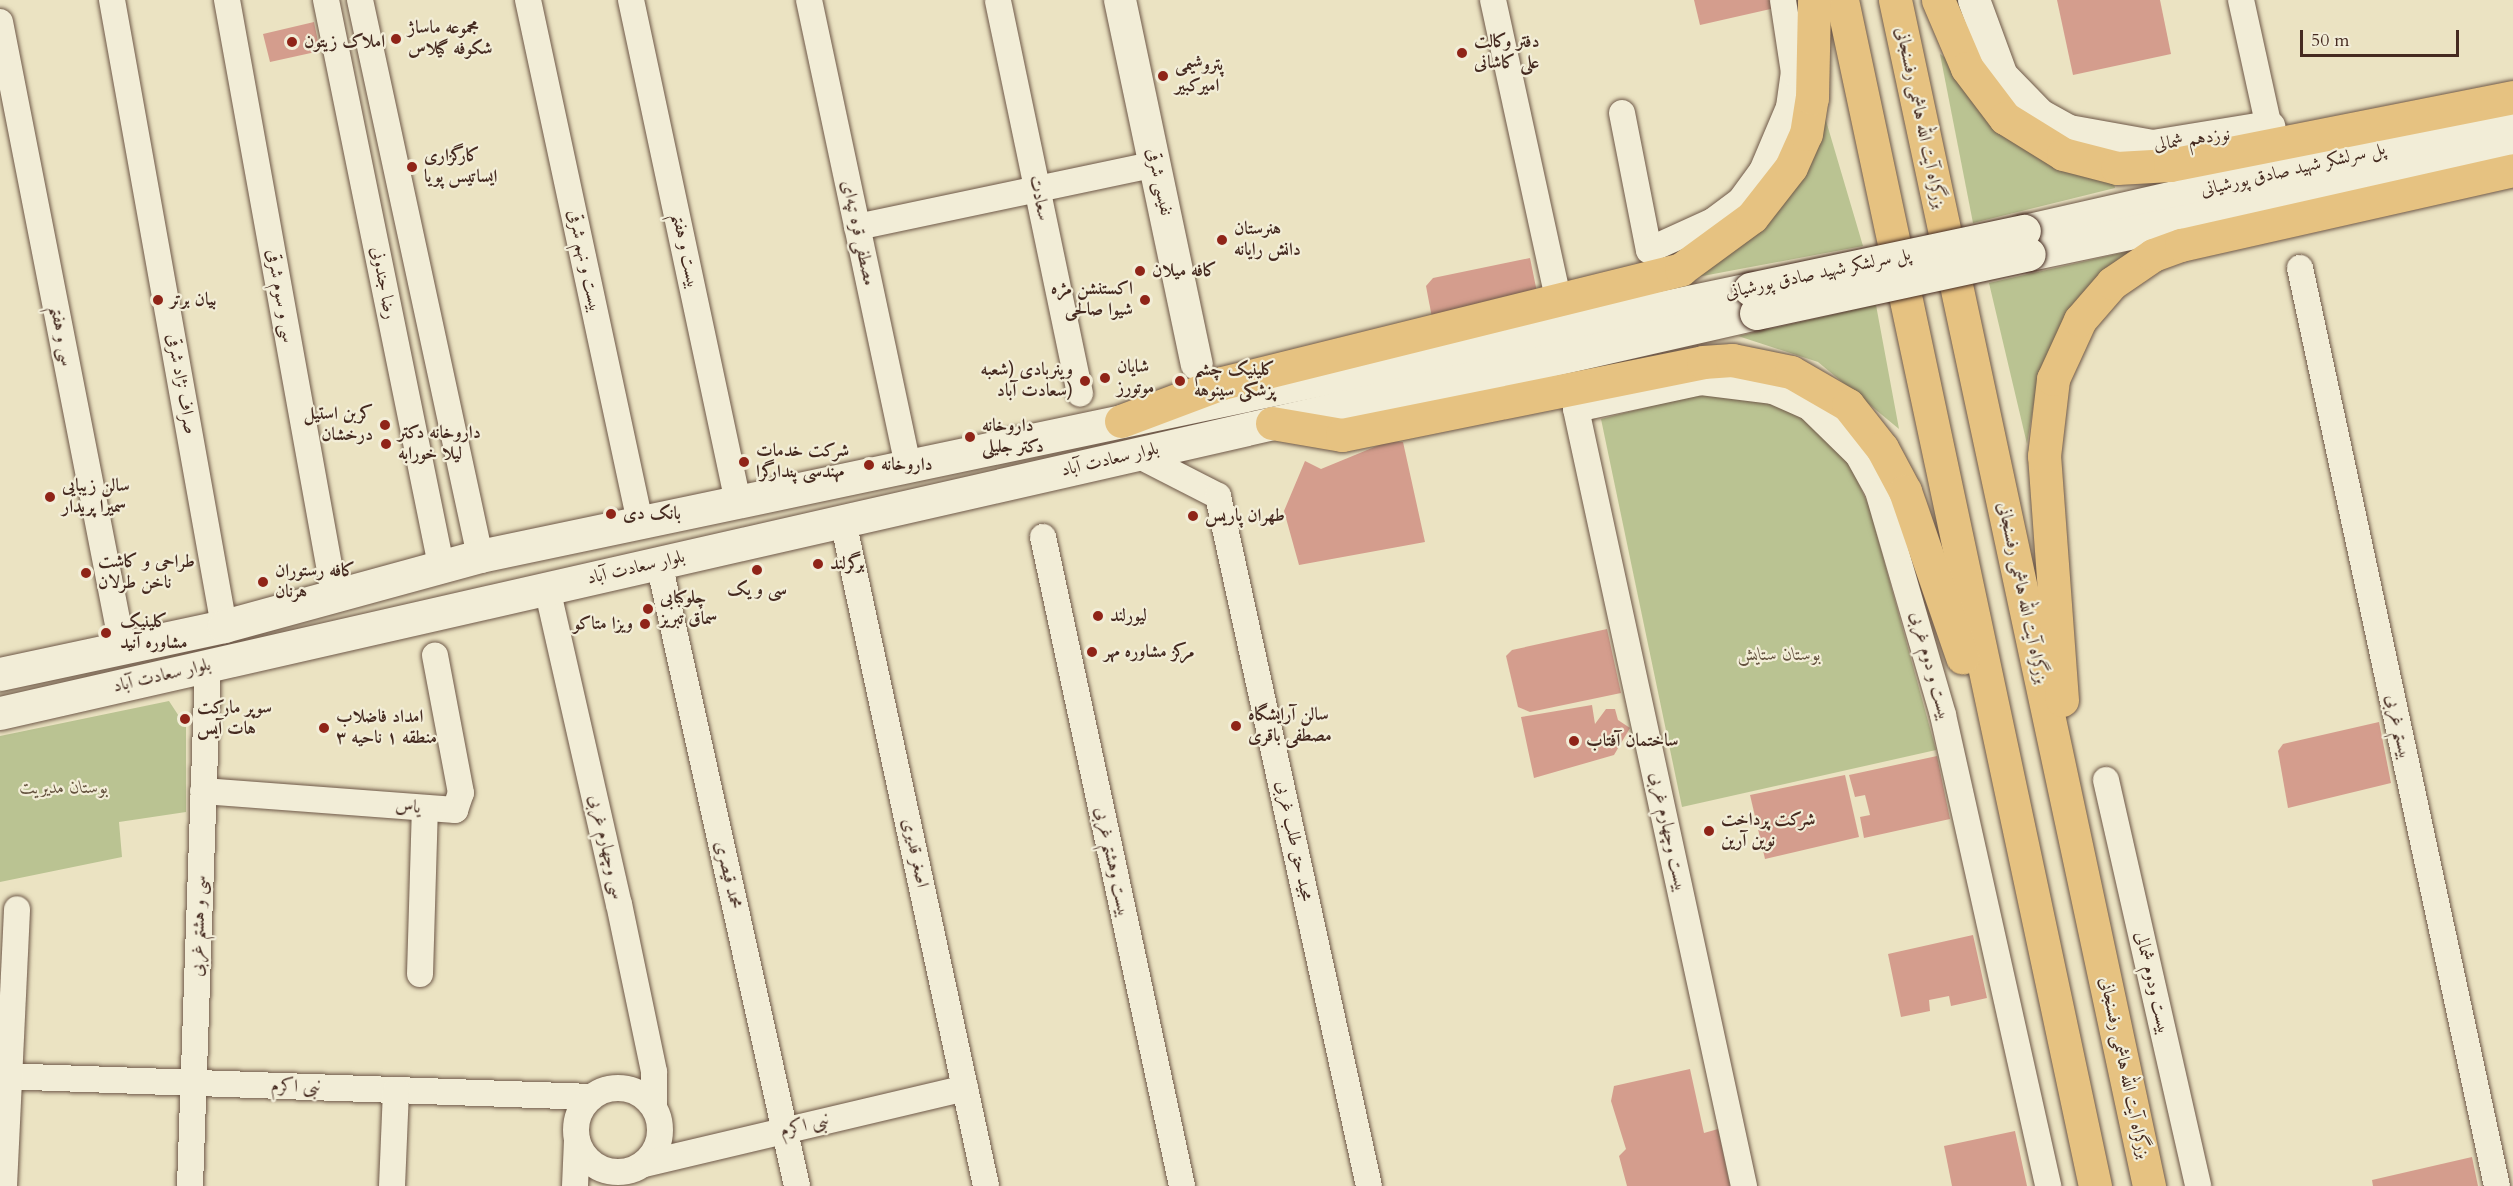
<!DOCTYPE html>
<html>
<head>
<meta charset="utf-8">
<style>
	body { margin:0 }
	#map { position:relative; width:2513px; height:1186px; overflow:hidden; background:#ebe3c2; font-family:Cardo,Amiri,serif }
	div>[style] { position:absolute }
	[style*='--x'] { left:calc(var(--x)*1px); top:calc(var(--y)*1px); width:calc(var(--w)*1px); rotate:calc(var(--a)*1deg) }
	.green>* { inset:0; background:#bac392 }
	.building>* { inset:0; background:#d49d8d }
	.roads { filter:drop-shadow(0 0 2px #6e5848) drop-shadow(0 0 2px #6e5848) }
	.minor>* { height:26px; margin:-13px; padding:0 13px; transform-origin:13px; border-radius:13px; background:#f2edd7 }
	.minor>.ring { margin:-13px; padding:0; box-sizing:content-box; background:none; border:26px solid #f2edd7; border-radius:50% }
	.tertiary>* { height:32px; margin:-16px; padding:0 16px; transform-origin:16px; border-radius:16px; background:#f2edd7 }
	.secondary>* { height:33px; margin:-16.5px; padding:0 16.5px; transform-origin:16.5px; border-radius:16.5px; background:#f2edd7 }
	.trunk>* { height:33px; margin:-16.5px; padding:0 16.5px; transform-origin:16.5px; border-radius:16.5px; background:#e6c281 }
	.bridges { filter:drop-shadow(0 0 2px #452a20) drop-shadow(0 0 2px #452a20) }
	.secondary-bridge>* { height:33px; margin:-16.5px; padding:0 16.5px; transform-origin:16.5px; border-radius:16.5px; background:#f2edd7 }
	.dots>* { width:16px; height:16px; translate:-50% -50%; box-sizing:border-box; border:3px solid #f2edd7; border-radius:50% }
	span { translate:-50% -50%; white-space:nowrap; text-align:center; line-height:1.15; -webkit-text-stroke:4.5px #f2edd7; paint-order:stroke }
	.poi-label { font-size:18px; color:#452a20; font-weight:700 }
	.left { translate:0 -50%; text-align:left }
	.right { translate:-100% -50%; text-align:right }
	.street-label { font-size:18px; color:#452a20 }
	.park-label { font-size:18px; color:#62503c; font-style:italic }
	.scale { position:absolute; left:2300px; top:30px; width:159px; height:27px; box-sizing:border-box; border:3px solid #452a20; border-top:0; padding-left:8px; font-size:18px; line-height:21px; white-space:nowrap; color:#452a20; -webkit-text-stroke:4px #f2edd7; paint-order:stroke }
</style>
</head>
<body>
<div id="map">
	<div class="green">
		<i style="clip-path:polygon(1940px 54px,2113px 178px,2115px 188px,1973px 223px)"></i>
		<i style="clip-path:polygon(1824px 114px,1863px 246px,1692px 278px,1752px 235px)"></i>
		<i style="clip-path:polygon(2139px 249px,2037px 384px,2027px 444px,1989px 283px)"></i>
		<i style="clip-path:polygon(1876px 305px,1899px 429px,1818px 362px,1738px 336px)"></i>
		<i style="clip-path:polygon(1713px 390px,1764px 399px,1810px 423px,1846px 456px,1869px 506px,1936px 750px,1682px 807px,1601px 419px)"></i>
		<i style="clip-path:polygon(169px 701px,186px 727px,186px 812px,119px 822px,122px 857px,0 882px,0 736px)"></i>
	</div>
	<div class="building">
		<i style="clip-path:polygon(1694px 0,1773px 0,1775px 8px,1700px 25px)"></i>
		<i style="clip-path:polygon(2057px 0,2160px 0,2171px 54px,2073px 75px)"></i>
		<i style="clip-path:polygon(314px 22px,320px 51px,270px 62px,263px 34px)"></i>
		<i style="clip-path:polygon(1530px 258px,1539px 302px,1433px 323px,1426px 286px,1433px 278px)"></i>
		<i style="clip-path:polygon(1389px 441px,1403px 442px,1425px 542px,1299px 565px,1284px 511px,1305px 461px,1321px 469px)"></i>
		<i style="clip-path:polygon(1607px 629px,1621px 693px,1530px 712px,1518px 707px,1506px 656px,1512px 650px)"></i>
		<i style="clip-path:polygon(1592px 705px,1595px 724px,1606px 709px,1615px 709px,1618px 720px,1630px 728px,1614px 755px,1534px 778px,1521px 717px)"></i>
		<i style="clip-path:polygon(2379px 722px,2391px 783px,2288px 808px,2278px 751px,2283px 744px)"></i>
		<i style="clip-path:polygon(1937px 756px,1950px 819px,1864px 838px,1860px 817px,1870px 815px,1865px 795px,1855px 797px,1849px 775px)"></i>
		<i style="clip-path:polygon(1845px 775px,1859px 837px,1765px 859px,1750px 795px)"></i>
		<i style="clip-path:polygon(1973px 935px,1987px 998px,1951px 1006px,1949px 996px,1929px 1000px,1930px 1011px,1901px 1017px,1888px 954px)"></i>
		<i style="clip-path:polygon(1690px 1069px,1704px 1133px,1718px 1129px,1730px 1186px,1627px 1186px,1619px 1156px,1626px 1149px,1611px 1101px,1614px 1086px)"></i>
		<i style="clip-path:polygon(2015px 1131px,2027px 1186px,1952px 1186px,1944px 1146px)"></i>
		<i style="clip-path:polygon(2472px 1157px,2478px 1186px,2373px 1186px,2372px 1180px)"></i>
	</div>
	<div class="roads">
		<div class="minor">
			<i style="--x:112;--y:0;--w:636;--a:79.86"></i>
			<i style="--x:227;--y:0;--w:603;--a:79.77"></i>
			<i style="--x:326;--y:0;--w:577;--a:78.5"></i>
			<i style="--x:360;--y:0;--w:569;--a:77.82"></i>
			<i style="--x:528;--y:0;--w:534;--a:77.89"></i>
			<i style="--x:631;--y:0;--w:513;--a:77.97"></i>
			<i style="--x:809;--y:0;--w:476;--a:78"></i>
			<i style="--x:1493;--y:0;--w:292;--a:77.7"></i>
			<i style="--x:2241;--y:0;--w:130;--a:77.6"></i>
			<i style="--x:998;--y:1;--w:401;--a:78.2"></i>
			<i style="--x:0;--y:22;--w:640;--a:78.92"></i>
			<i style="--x:1622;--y:113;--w:140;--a:78.9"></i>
			<i style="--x:1649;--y:250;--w:70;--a:-24.4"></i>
			<i style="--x:1713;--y:221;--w:34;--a:-37"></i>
			<i style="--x:1740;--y:201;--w:37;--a:-54"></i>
			<i style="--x:1762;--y:171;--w:69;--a:-67.1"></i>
			<i style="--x:1789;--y:107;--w:34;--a:-82"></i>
			<i style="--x:1794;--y:73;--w:74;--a:-98.6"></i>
			<i style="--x:857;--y:227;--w:305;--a:-11.9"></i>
			<i style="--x:2300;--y:268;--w:939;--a:77.89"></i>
			<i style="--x:1136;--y:454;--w:92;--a:27.1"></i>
			<i style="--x:1218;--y:496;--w:706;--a:77.66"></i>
			<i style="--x:843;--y:521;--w:680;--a:77.86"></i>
			<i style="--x:1043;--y:537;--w:664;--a:77.91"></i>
			<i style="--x:659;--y:563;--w:638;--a:77.51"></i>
			<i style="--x:547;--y:588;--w:324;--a:77.2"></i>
			<i style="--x:619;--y:904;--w:172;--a:78.2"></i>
			<i style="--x:654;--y:1072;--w:35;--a:90"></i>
			<i style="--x:2106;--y:780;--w:416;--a:77.2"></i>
			<i style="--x:203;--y:791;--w:253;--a:4.3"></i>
			<i style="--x:455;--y:810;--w:18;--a:-71"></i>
			<i style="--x:461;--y:793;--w:140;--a:-100.7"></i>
			<i style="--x:420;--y:974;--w:166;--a:-88.3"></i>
			<i style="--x:0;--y:1076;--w:592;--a:2.03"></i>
			<i class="ring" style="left:576px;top:1088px;width:58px;height:58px"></i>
			<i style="--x:644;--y:1164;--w:330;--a:-13.3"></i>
			<i style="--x:4;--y:1186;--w:277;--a:-87.3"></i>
			<i style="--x:190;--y:1186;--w:520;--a:-88.02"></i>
			<i style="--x:392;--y:1186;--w:96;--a:-87.6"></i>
			<i style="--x:575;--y:1186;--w:46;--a:-87.5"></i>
			<i style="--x:1744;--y:1186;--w:795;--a:-102.2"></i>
			<i style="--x:1576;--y:409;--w:128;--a:-12.2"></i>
			<i style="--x:1701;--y:382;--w:73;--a:7.1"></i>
			<i style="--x:1773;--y:391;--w:39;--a:24"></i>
			<i style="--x:1809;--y:407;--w:69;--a:44.4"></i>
			<i style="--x:1858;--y:455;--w:41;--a:60.9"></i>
			<i style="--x:1878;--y:491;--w:233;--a:73.8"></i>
			<i style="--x:1943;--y:715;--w:483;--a:77.4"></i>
		</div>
		<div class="tertiary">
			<i style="--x:1120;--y:0;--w:372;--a:78.1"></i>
			<i style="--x:1974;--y:0;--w:81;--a:69.8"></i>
			<i style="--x:2002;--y:76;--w:54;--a:45.7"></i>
			<i style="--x:2040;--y:115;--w:33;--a:29"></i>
			<i style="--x:2069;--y:131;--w:85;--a:10.1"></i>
			<i style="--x:2153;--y:146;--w:118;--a:-9.3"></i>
		</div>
		<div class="secondary">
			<i style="--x:2024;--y:231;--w:501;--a:-12.79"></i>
			<i style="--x:2029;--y:254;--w:495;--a:-11.9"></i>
			<i style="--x:0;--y:674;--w:229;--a:-12.1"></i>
			<i style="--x:224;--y:626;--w:265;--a:-15.3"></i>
			<i style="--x:480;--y:556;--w:1298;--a:-11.87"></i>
			<i style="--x:0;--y:713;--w:1801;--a:-12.83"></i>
		</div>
		<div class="trunk">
			<i style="--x:1842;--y:0;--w:1213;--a:77.96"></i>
			<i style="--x:1895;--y:0;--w:1213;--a:77.91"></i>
			<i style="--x:1938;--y:0;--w:74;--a:66.9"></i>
			<i style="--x:1967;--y:68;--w:63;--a:52.8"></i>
			<i style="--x:2005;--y:118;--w:68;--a:31.8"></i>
			<i style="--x:2063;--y:154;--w:56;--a:14.5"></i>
			<i style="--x:2117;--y:168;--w:53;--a:-3.2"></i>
			<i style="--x:2170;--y:165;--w:350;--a:-11.2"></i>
			<i style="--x:1121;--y:421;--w:108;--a:-20.6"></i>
			<i style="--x:1222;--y:383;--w:473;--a:-13.9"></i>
			<i style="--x:1681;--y:269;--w:88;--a:-36.2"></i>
			<i style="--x:1752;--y:217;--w:63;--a:-52"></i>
			<i style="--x:1791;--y:167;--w:36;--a:-66"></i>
			<i style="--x:1806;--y:134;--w:36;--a:-81"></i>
			<i style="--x:1812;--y:98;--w:98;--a:-88.8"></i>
			<i style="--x:1272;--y:423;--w:71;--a:9.7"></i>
			<i style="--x:1342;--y:435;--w:368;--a:-11.4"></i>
			<i style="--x:1703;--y:362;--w:29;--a:-4"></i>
			<i style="--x:1732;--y:360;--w:60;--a:11.5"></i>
			<i style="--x:1791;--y:372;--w:66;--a:30.1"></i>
			<i style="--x:1848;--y:405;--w:55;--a:51.7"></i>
			<i style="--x:1882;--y:448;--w:49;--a:61.9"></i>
			<i style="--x:1905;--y:491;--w:176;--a:71"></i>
			<i style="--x:2062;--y:700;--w:245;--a:-94.2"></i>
			<i style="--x:2044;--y:456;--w:78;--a:-83.3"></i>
			<i style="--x:2053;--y:379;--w:65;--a:-65.4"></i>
			<i style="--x:2080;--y:320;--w:49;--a:-49.1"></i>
			<i style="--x:2112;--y:283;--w:50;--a:-34.3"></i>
			<i style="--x:2153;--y:255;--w:30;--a:-20"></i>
			<i style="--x:2181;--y:245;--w:340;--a:-12.7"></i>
		</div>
	</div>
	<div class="bridges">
		<div class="secondary-bridge">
			<i style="--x:1750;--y:289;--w:280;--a:-12"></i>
			<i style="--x:1756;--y:313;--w:279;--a:-12.2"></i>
		</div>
	</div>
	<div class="dots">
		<i style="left:396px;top:39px;background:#8f2418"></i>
		<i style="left:292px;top:42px;background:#8f2418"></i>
		<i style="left:1462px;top:53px;background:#8f2418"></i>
		<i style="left:1163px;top:76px;background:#8f2418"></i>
		<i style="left:412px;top:167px;background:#8f2418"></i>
		<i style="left:1222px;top:240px;background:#8f2418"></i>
		<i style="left:1140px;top:271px;background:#8f2418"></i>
		<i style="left:158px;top:300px;background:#8f2418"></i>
		<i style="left:1145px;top:300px;background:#8f2418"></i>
		<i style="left:1105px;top:378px;background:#8f2418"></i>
		<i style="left:1085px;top:381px;background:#8f2418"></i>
		<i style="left:1180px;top:381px;background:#8f2418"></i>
		<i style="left:385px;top:425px;background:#8f2418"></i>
		<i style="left:970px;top:437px;background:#8f2418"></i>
		<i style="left:386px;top:444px;background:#8f2418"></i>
		<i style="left:744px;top:462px;background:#8f2418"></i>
		<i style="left:869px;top:465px;background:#8f2418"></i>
		<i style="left:50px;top:497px;background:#8f2418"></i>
		<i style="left:611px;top:514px;background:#8f2418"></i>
		<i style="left:1193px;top:516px;background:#8f2418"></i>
		<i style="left:818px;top:564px;background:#8f2418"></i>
		<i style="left:757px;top:570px;background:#8f2418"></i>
		<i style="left:86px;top:573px;background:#8f2418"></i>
		<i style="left:263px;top:582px;background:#8f2418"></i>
		<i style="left:648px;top:609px;background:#8f2418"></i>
		<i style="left:1098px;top:616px;background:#8f2418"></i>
		<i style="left:645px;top:624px;background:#8f2418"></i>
		<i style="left:106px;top:633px;background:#8f2418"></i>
		<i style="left:1092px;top:652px;background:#8f2418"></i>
		<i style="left:185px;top:719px;background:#8f2418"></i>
		<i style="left:1236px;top:726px;background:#8f2418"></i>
		<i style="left:324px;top:728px;background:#8f2418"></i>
		<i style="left:1574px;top:741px;background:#8f2418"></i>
		<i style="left:1709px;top:831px;background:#8f2418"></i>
	</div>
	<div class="poi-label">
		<span class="left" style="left:408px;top:39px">مجموعه ماساژ<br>شکوفه گیلاس</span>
		<span class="left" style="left:304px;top:42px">املاک زیتون</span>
		<span class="left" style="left:1474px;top:53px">دفتر وکالت<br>علی کاشانی</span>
		<span class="left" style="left:1175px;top:76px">پتروشیمی<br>امیرکبیر</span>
		<span class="left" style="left:424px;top:167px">کارگزاری<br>ایساتیس پویا</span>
		<span class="left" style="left:1234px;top:240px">هنرستان<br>دانش رایانه</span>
		<span class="left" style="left:1152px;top:271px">کافه میلان</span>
		<span class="right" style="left:1133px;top:300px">اکستنشن مژه<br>شیوا صالحی</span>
		<span class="left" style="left:170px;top:300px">بیان برتر</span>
		<span class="left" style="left:1117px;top:378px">شایان<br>موتورز</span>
		<span class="right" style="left:1073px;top:381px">وینربادی (شعبه<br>سعادت آباد)</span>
		<span class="left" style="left:1194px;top:381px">کلینیک چشم<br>پزشکی سینوهه</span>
		<span class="right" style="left:373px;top:425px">کربن استیل<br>درخشان</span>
		<span class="left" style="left:982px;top:437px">داروخانه<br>دکتر جلیلی</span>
		<span class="left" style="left:398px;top:444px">داروخانه دکتر<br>لیلا خورابه</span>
		<span class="left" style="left:756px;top:462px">شرکت خدمات<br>مهندسى پندارگرا</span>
		<span class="left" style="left:881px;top:465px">داروخانه</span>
		<span class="left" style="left:62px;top:497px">سالن زیبایی<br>سمیرا پریدار</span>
		<span class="left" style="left:623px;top:514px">بانک دی</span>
		<span class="left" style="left:1205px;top:516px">طهران پاریس</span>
		<span class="left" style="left:98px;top:573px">طراحی و کاشت<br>ناخن طرلان</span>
		<span class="left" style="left:830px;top:564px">برگرلند</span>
		<span class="left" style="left:275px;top:582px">كافه رستوران<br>هرنان</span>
		<span style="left:757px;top:590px">سی و یک</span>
		<span class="left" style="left:660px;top:609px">چلوکبابی<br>سماق تبریز</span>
		<span class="left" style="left:1110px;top:616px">لیورلند</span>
		<span class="left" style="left:120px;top:633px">کلینیک<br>مشاوره آنید</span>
		<span class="right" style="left:633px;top:624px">ویزا متاکو</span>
		<span class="left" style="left:1104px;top:652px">مرکز مشاوره مهر</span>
		<span class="left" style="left:197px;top:719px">سوپر مارکت<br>هات آیس</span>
		<span class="left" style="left:1248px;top:726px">سالن آرایشگاه<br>مصطفی باقری</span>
		<span class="left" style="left:336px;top:728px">امداد فاضلاب<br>منطقه ۱ ناحیه ۳</span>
		<span class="left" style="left:1586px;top:741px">ساختمان آفتاب</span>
		<span class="left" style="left:1721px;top:831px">شرکت پرداخت<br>نوین آرین</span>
	</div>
	<div class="street-label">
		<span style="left:1920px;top:118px;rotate:78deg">بزرگراه آیت الله هاشمی رفسنجانی</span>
		<span style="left:2192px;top:140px;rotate:-8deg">نوزدهم شمالی</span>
		<span style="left:2293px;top:170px;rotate:-13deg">پل سرلشکر شهید صادق پورشیانی</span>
		<span style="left:1159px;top:182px;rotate:78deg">نفیسی شرقی</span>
		<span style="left:1039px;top:198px;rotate:78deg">سعادت</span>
		<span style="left:858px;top:233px;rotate:78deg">مصطفی قره تپه‌ای</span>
		<span style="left:685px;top:251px;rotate:78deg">بیست و هفتم</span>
		<span style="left:584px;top:261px;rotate:78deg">بیست و نهم شرقی</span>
		<span style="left:1818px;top:274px;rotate:-12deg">پل سرلشکر شهید صادق پورشیانی</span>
		<span style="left:383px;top:283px;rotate:79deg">رضا جندونی</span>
		<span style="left:280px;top:296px;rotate:80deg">سی و سوم شرقی</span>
		<span style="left:61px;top:336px;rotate:79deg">سی و هفتم</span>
		<span style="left:181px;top:384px;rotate:80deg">صراف‌ نژاد شرقی</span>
		<span style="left:1110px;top:460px;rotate:-13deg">بلوار سعادت آباد</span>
		<span style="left:636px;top:568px;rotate:-13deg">بلوار سعادت آباد</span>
		<span style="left:2022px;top:593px;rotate:78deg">بزرگراه آیت الله هاشمی رفسنجانی</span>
		<span style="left:1930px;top:666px;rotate:75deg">بیست و دوم غربی</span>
		<span style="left:162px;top:676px;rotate:-13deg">بلوار سعادت آباد</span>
		<span style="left:2398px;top:727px;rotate:78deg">بیستم غربی</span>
		<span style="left:408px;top:807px;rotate:5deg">یاس</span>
		<span style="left:1668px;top:832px;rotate:78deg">بیست وچهارم غربی</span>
		<span style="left:1294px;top:841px;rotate:78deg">مجید حق طلب غربی</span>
		<span style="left:606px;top:847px;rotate:77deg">سی وچهارم غربی</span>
		<span style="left:915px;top:853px;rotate:78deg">اصغر قدیری</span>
		<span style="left:1112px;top:862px;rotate:78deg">بیست وهشتم غربی</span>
		<span style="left:728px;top:875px;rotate:77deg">محمد قیصری</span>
		<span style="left:199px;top:926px;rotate:-88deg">سی و هشتم غربی</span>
		<span style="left:2152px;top:983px;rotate:77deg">بیست ودوم شمالی</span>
		<span style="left:2124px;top:1068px;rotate:78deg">بزرگراه آیت الله هاشمی رفسنجانی</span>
		<span style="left:296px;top:1087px;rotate:2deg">نبی اکرم</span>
		<span style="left:805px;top:1126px;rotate:-13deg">نبی اکرم</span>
	</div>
	<div class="park-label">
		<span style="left:1779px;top:655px">بوستان ستایش</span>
		<span style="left:64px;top:788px">بوستان مدیریت</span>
	</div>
	<div class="scale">50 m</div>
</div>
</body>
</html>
